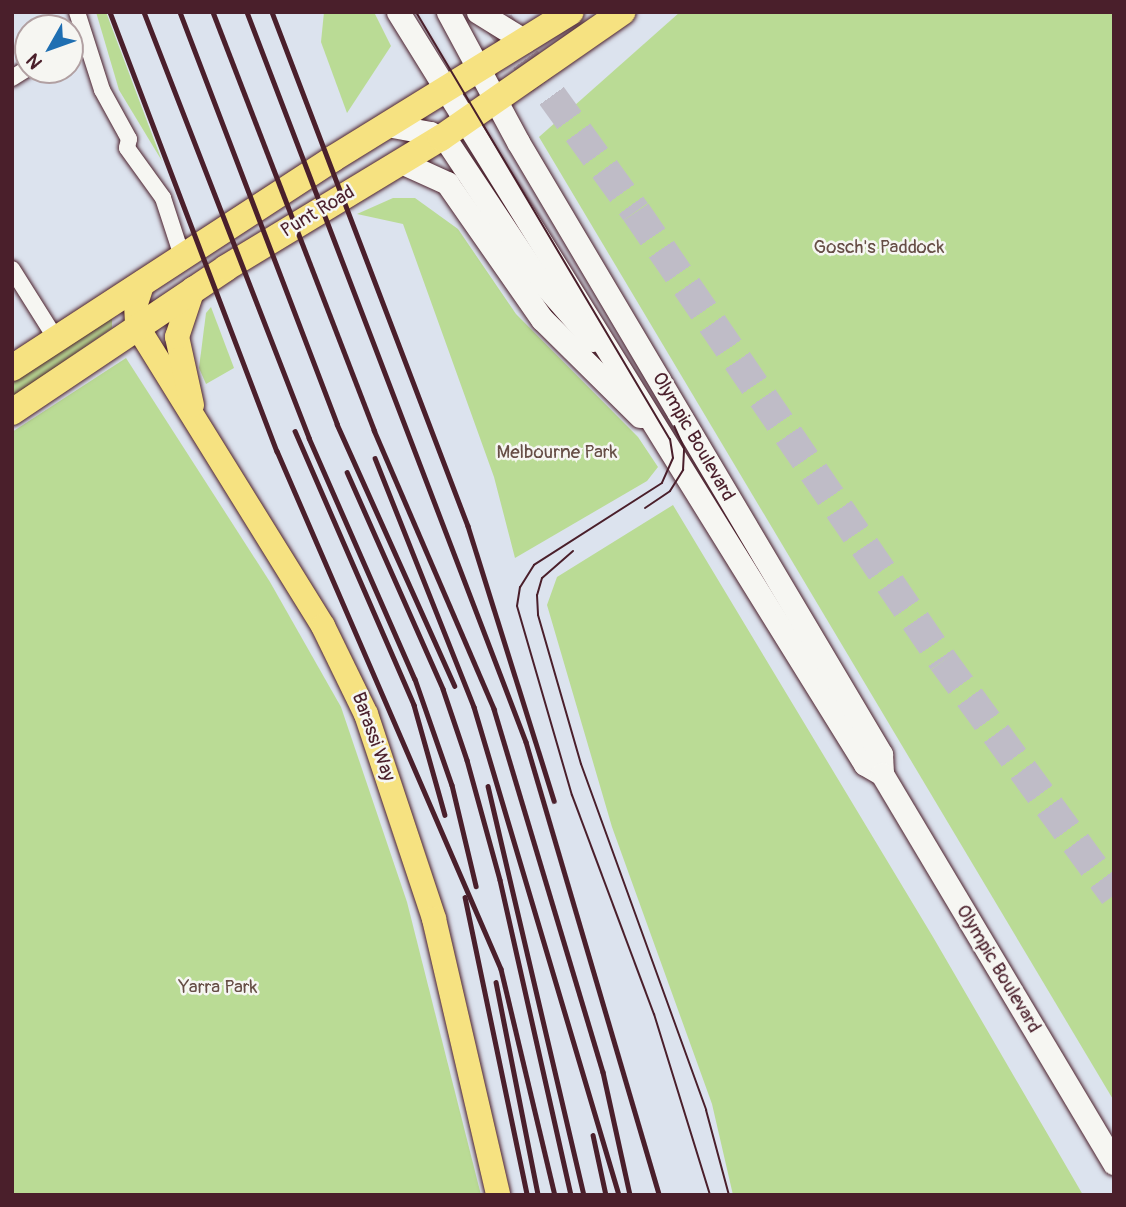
<!DOCTYPE html>
<html>
<head>
<meta charset="utf-8">
<style>
	body { margin:0 }
	#map { position:relative; width:1126px; height:1207px; overflow:hidden; background:#dce3ee; font-family:Pangolin,sans-serif }
	div>[style] { position:absolute }
	[style*='--x'] { left:calc(var(--x)*1px); top:calc(var(--y)*1px); width:calc(var(--w)*1px); rotate:calc(var(--a)*1deg) }
	.green>* { inset:0; background:#badb95 }
	.motorway-tunnel>* { height:30px; margin-top:-15px; transform-origin:0; background:repeating-linear-gradient(90deg,#bfbcc7 0 30px,transparent 0 45px) }
	.roads { filter:drop-shadow(0 0 2px #4a1f2b) drop-shadow(0 0 2px #4a1f2b) }
	.minor>* { height:16px; margin:-8px; padding:0 8px; transform-origin:8px; border-radius:8px; background:#f6f6f2 }
	.secondary>* { height:23px; margin:-11.5px; padding:0 11.5px; transform-origin:11.5px; border-radius:11.5px; background:#f6f6f2 }
	.primary>* { height:24px; margin:-12px; padding:0 12px; transform-origin:12px; border-radius:12px; background:#f6e281 }
	.trunk>* { height:26px; margin:-13px; padding:0 13px; transform-origin:13px; border-radius:13px; background:#f6e281 }
	.tram>* { height:2px; margin:-1px; padding:0 1px; transform-origin:1px; border-radius:1px; background:#4a1f2b }
	.rail>* { height:4.5px; margin:-2.25px; padding:0 2.25px; transform-origin:2.25px; border-radius:2.25px; background:#4a1f2b }
	span { translate:-50% -50%; white-space:nowrap; text-align:center; line-height:1.15; -webkit-text-stroke:5px #f6f6f2; paint-order:stroke }
	.street-label { font-size:19px; color:#4a1f2b }
	.park-label { font-size:19px; color:#664e46 }
	.frame { position:absolute; inset:0; border:14px solid #4a1f2b; pointer-events:none }
	.north { position:absolute; left:14px; top:14px; width:70px; height:70px; box-sizing:border-box; background:#f6f6f2; border:2px solid #b1a0a2; border-radius:50%; rotate:230deg; font-size:19px; font-weight:700; line-height:28px; text-align:center; color:#4a1f2b }
	.north::after { content:''; display:block; margin:auto; width:24px; height:32px; background:#1f6fb2; clip-path:polygon(50% 0,100% 100%,50% 72%,0 100%) }
</style>
</head>
<body>
<div id="map">
	<div class="green">
		<i style="clip-path:polygon(96px 12px,106px 12px,162px 161px,119px 90px)"></i>
		<i style="clip-path:polygon(324px 12px,374px 12px,391px 46px,347px 113px,321px 42px)"></i>
		<i style="clip-path:polygon(680px 12px,1114px 12px,1114px 1101px,539px 137px)"></i>
		<i style="clip-path:polygon(393px 198px,415px 198px,458px 229px,516px 314px,638px 437px,658px 467px,647px 481px,515px 558px,494px 477px,403px 224px,357px 214px)"></i>
		<i style="clip-path:polygon(211px 307px,234px 368px,206px 384px,199px 368px,206px 313px)"></i>
		<i style="clip-path:polygon(112px 318px,112px 328px,12px 397px,12px 383px)"></i>
		<i style="clip-path:polygon(126px 358px,270px 582px,341px 707px,407px 902px,481px 1195px,12px 1195px,12px 432px)"></i>
		<i style="clip-path:polygon(673px 505px,933px 937px,1083px 1195px,733px 1195px,712px 1104px,612px 827px,547px 605px,557px 577px)"></i>
	</div>
	<div class="motorway-tunnel">
		<i style="--x:499;--y:23;--w:233;--a:54.1"></i>
		<i style="--x:636;--y:212;--w:544;--a:55.64"></i>
		<i style="--x:943;--y:661;--w:290;--a:53.8"></i>
	</div>
	<div class="roads">
		<div class="minor">
			<i style="--x:77;--y:12;--w:82;--a:72.2"></i>
			<i style="--x:102;--y:90;--w:56;--a:61.1"></i>
			<i style="--x:129;--y:139;--w:9;--a:103"></i>
			<i style="--x:127;--y:148;--w:62;--a:54.2"></i>
			<i style="--x:163;--y:198;--w:61;--a:71.9"></i>
			<i style="--x:12;--y:78;--w:19;--a:-32"></i>
			<i style="--x:12;--y:269;--w:83;--a:57.8"></i>
		</div>
		<div class="secondary">
			<i style="--x:398;--y:12;--w:885;--a:58.16"></i>
			<i style="--x:865;--y:764;--w:20;--a:30"></i>
			<i style="--x:448;--y:12;--w:148;--a:61.7"></i>
			<i style="--x:518;--y:142;--w:712;--a:59.33"></i>
			<i style="--x:881;--y:754;--w:20;--a:87"></i>
			<i style="--x:882;--y:774;--w:453;--a:59.2"></i>
			<i style="--x:478;--y:12;--w:55;--a:31.7"></i>
			<i style="--x:387;--y:125;--w:44;--a:10.5"></i>
			<i style="--x:430;--y:133;--w:21;--a:29"></i>
			<i style="--x:448;--y:143;--w:157;--a:56.4"></i>
			<i style="--x:535;--y:274;--w:88;--a:48.7"></i>
			<i style="--x:401;--y:162;--w:51;--a:24.5"></i>
			<i style="--x:447;--y:183;--w:166;--a:55.1"></i>
			<i style="--x:542;--y:319;--w:138;--a:44.7"></i>
		</div>
		<div class="primary">
			<i style="--x:143;--y:282;--w:23;--a:108"></i>
			<i style="--x:136;--y:304;--w:22;--a:87"></i>
			<i style="--x:137;--y:326;--w:353;--a:58.2"></i>
			<i style="--x:323;--y:626;--w:98;--a:64"></i>
			<i style="--x:366;--y:714;--w:216;--a:71.6"></i>
			<i style="--x:434;--y:919;--w:283;--a:76.9"></i>
			<i style="--x:192;--y:405;--w:70;--a:-102.4"></i>
			<i style="--x:177;--y:337;--w:51;--a:-71.6"></i>
		</div>
		<div class="trunk">
			<i style="--x:12;--y:368;--w:384;--a:-33.1"></i>
			<i style="--x:334;--y:158;--w:278;--a:-31.7"></i>
			<i style="--x:12;--y:412;--w:258;--a:-33.9"></i>
			<i style="--x:226;--y:268;--w:251;--a:-31.2"></i>
			<i style="--x:441;--y:138;--w:221;--a:-34.8"></i>
		</div>
	</div>
	<div class="tram">
		<i style="--x:416;--y:12;--w:497;--a:59.3"></i>
		<i style="--x:670;--y:439;--w:19;--a:81"></i>
		<i style="--x:673;--y:458;--w:27;--a:114"></i>
		<i style="--x:662;--y:483;--w:152;--a:147.4"></i>
		<i style="--x:534;--y:565;--w:26;--a:122"></i>
		<i style="--x:520;--y:587;--w:19;--a:99"></i>
		<i style="--x:517;--y:606;--w:197;--a:73.8"></i>
		<i style="--x:572;--y:795;--w:234;--a:69.5"></i>
		<i style="--x:654;--y:1014;--w:189;--a:72.8"></i>
		<i style="--x:645;--y:508;--w:30;--a:-34"></i>
		<i style="--x:670;--y:491;--w:25;--a:-58"></i>
		<i style="--x:683;--y:470;--w:22;--a:-87"></i>
		<i style="--x:684;--y:448;--w:24;--a:-114"></i>
		<i style="--x:573;--y:551;--w:41;--a:138.9"></i>
		<i style="--x:542;--y:578;--w:18;--a:106"></i>
		<i style="--x:537;--y:595;--w:20;--a:87"></i>
		<i style="--x:538;--y:615;--w:155;--a:73.9"></i>
		<i style="--x:581;--y:764;--w:368;--a:70.1"></i>
		<i style="--x:706;--y:1110;--w:88;--a:74.9"></i>
	</div>
	<div class="rail">
		<i style="--x:110;--y:12;--w:470;--a:69.2"></i>
		<i style="--x:277;--y:451;--w:564;--a:66.61"></i>
		<i style="--x:501;--y:969;--w:232;--a:76.6"></i>
		<i style="--x:144;--y:12;--w:457;--a:68.8"></i>
		<i style="--x:309;--y:438;--w:263;--a:66.3"></i>
		<i style="--x:415;--y:679;--w:112;--a:70.8"></i>
		<i style="--x:452;--y:785;--w:104;--a:76.6"></i>
		<i style="--x:180;--y:12;--w:441;--a:69.1"></i>
		<i style="--x:337;--y:424;--w:287;--a:65.8"></i>
		<i style="--x:213;--y:12;--w:448;--a:68.9"></i>
		<i style="--x:374;--y:430;--w:304;--a:66.7"></i>
		<i style="--x:494;--y:709;--w:379;--a:73.3"></i>
		<i style="--x:603;--y:1072;--w:126;--a:77.6"></i>
		<i style="--x:247;--y:12;--w:781;--a:69.08"></i>
		<i style="--x:526;--y:742;--w:472;--a:73.6"></i>
		<i style="--x:272;--y:12;--w:550;--a:69.13"></i>
		<i style="--x:468;--y:526;--w:288;--a:72.6"></i>
		<i style="--x:295;--y:431;--w:299;--a:66.5"></i>
		<i style="--x:414;--y:705;--w:114;--a:74.3"></i>
		<i style="--x:375;--y:458;--w:268;--a:68.3"></i>
		<i style="--x:474;--y:707;--w:509;--a:73.45"></i>
		<i style="--x:347;--y:472;--w:237;--a:66.1"></i>
		<i style="--x:443;--y:689;--w:75;--a:71.3"></i>
		<i style="--x:467;--y:760;--w:124;--a:74.6"></i>
		<i style="--x:500;--y:880;--w:323;--a:77.3"></i>
		<i style="--x:488;--y:786;--w:420;--a:76.8"></i>
		<i style="--x:465;--y:897;--w:304;--a:78.2"></i>
		<i style="--x:496;--y:982;--w:217;--a:78.8"></i>
		<i style="--x:593;--y:1135;--w:61;--a:77.8"></i>
	</div>
	<div class="street-label">
		<span style="left:318px;top:212px;rotate:-31deg">Punt Road</span>
		<span style="left:693px;top:437px;rotate:60deg">Olympic Boulevard</span>
		<span style="left:373px;top:737px;rotate:70deg">Barassi Way</span>
		<span style="left:998px;top:969px;rotate:59deg">Olympic Boulevard</span>
	</div>
	<div class="park-label">
		<span style="left:879px;top:248px">Gosch's Paddock</span>
		<span style="left:557px;top:453px">Melbourne Park</span>
		<span style="left:218px;top:988px">Yarra Park</span>
	</div>
	<div class="frame"></div>
	<div class="north">N</div>
</div>
</body>
</html>
